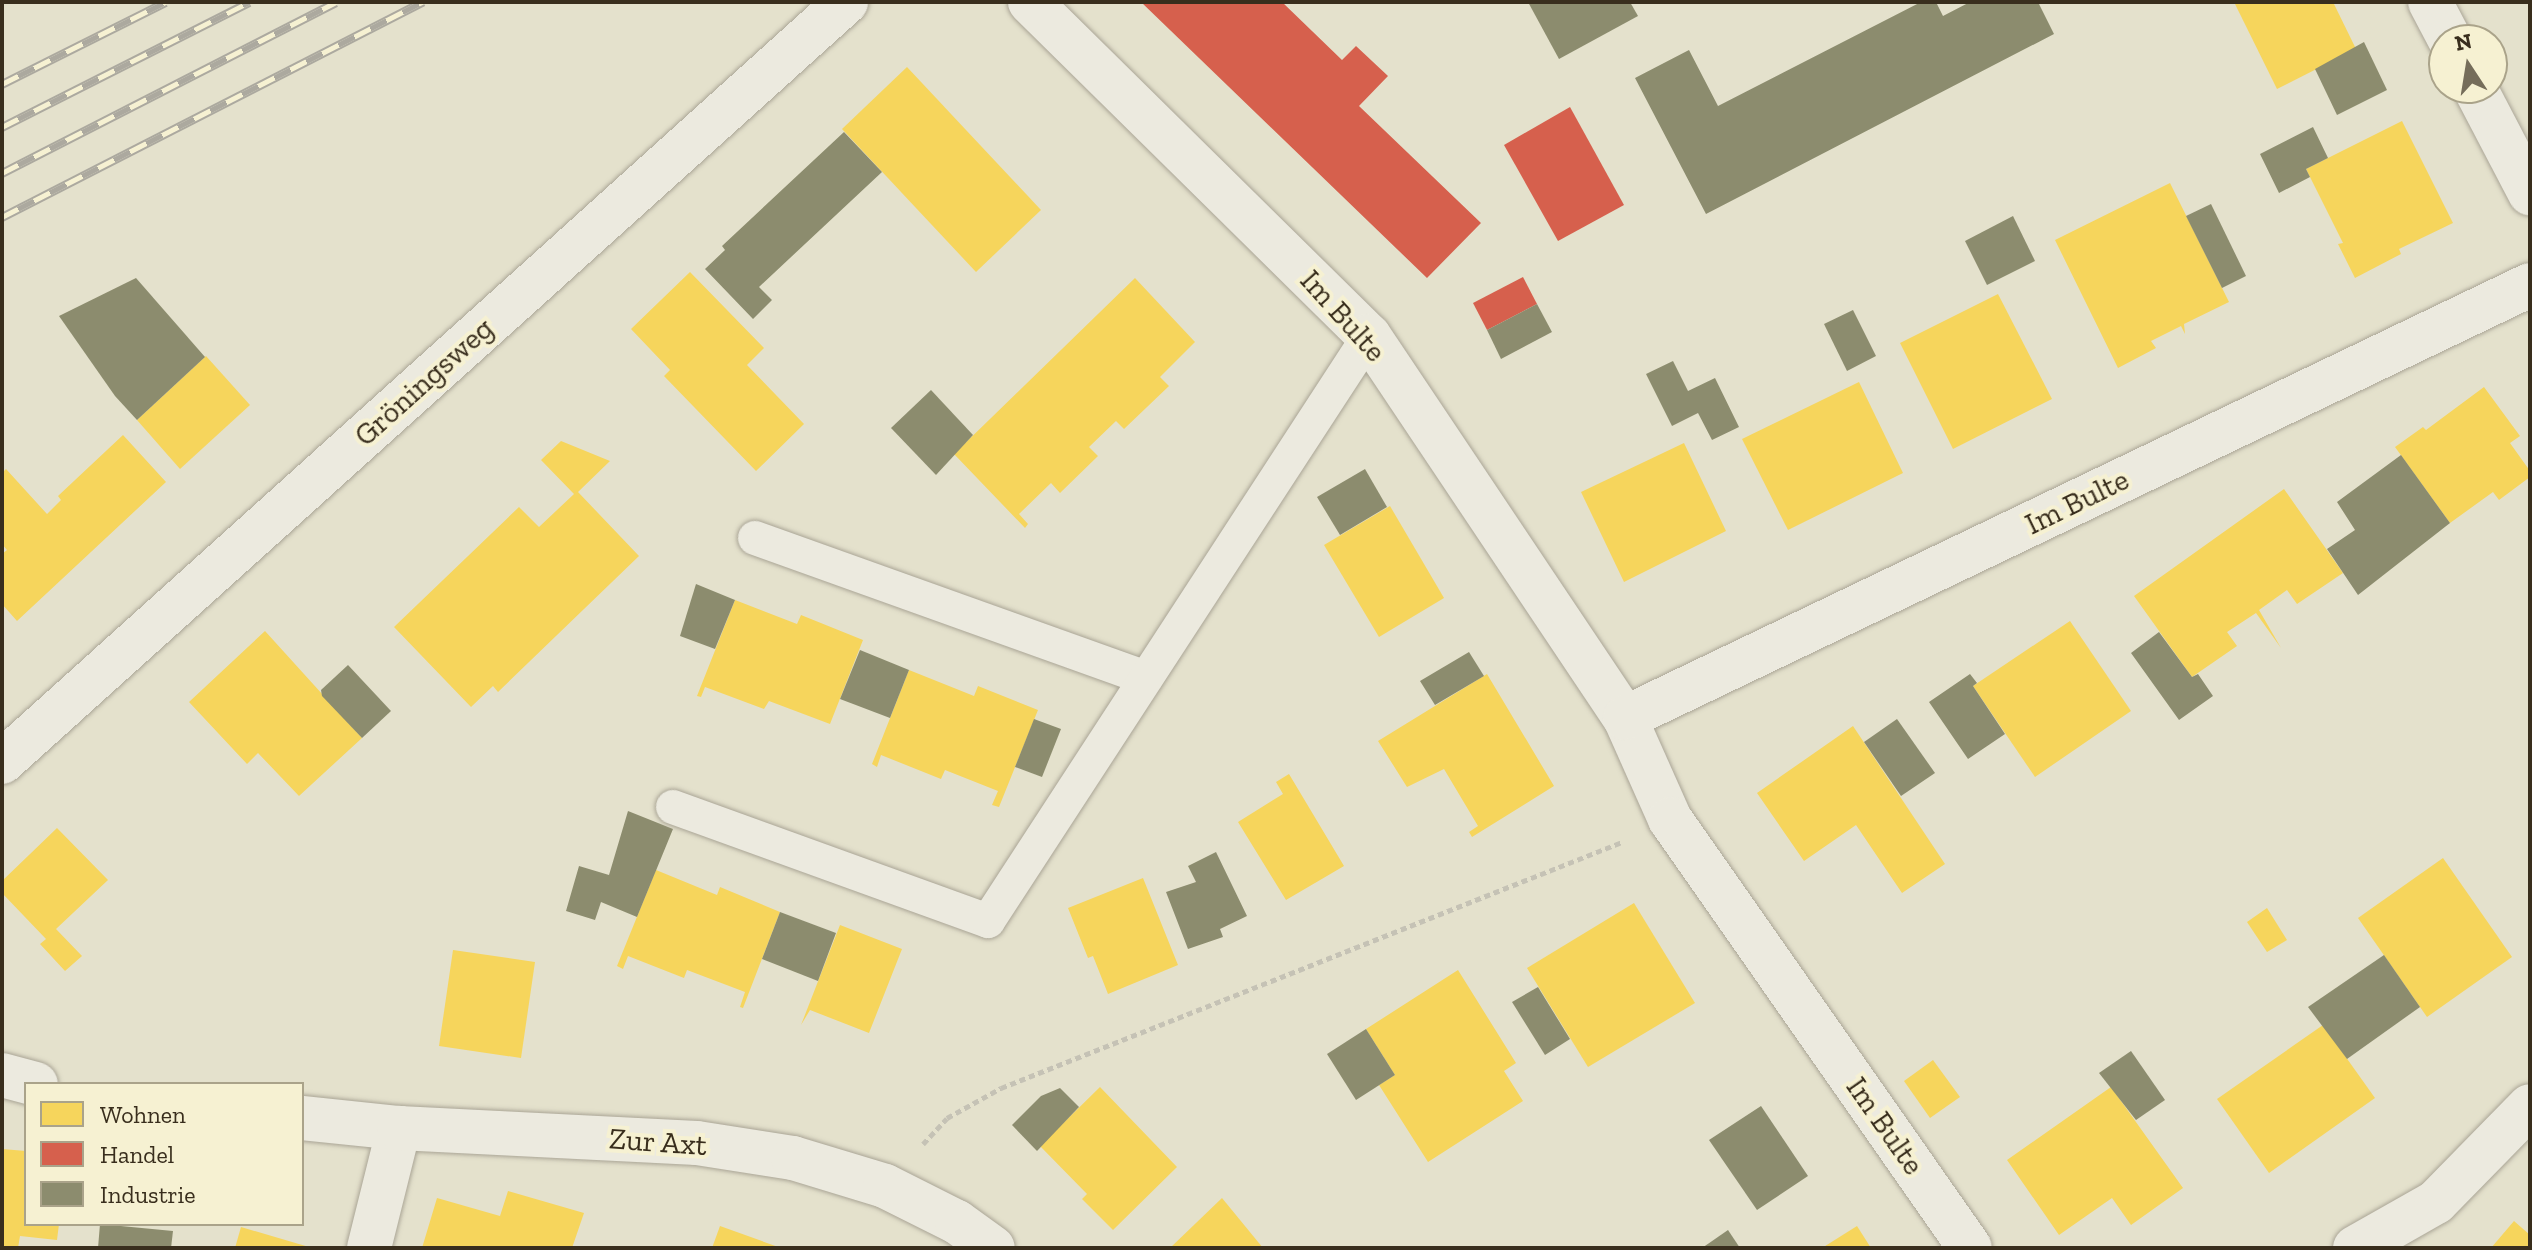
<!DOCTYPE html>
<html>
<head>
<meta charset="utf-8">
<style>
	body { margin:0 }
	#map { position:relative; width:2532px; height:1250px; overflow:hidden; background:#e4e1cc; font-family:"Zilla Slab",serif }
	div>[style] { position:absolute }
	[style*='--x'] { left:calc(var(--x)*1px); top:calc(var(--y)*1px); width:calc(var(--w)*1px); rotate:calc(var(--a)*1deg) }
	.homes>* { inset:0; background:#f6d55c }
	.shops>* { inset:0; background:#d6604d }
	.industry>* { inset:0; background:#8c8c6e }
	.path>* { height:5px; margin-top:-2.5px; transform-origin:0; background:repeating-linear-gradient(90deg,#c5c2b5 0 6px,transparent 0 10px) }
	.roads { filter:drop-shadow(0 0 2px #aaa596) drop-shadow(0 0 2px #aaa596) }
	.service>* { height:34px; margin:-17px; padding:0 17px; transform-origin:17px; border-radius:17px; background:#eceadf }
	.minor>* { height:44px; margin:-22px; padding:0 22px; transform-origin:22px; border-radius:22px; background:#eceadf }
	.tertiary>* { height:44px; margin:-22px; padding:0 22px; transform-origin:22px; border-radius:22px; background:#eceadf }
	.rail>* { height:9px; margin-top:-4.5px; transform-origin:0; background:repeating-linear-gradient(90deg,#f6f1d2 0 18px,#aca99f 0 36px); box-sizing:border-box; border-block:2px solid #aca99f }
	span { translate:-50% -50%; white-space:nowrap; text-align:center; line-height:1.15; -webkit-text-stroke:8px #f6f1d2; paint-order:stroke }
	.street-label { font-size:30px; color:#392e1d }
	.frame { position:absolute; inset:0; border:4px solid #392e1d; pointer-events:none }
	.legend { position:absolute; left:24px; top:1082px; width:280px; height:144px; box-sizing:border-box; background:#f6f1d2; border:2px solid #aaa38a; margin:0; padding:10px 14px; list-style:none; font-size:24px; color:#392e1d }
	.legend li { display:flex; align-items:center; gap:16px; height:40px }
	.legend b { width:40px; border:2px solid #aaa38a }
	.north { position:absolute; left:2428px; top:24px; width:80px; height:80px; box-sizing:border-box; background:#f6f1d2; border:2px solid #aaa38a; border-radius:50%; rotate:348deg; font-size:22px; font-weight:700; line-height:32px; text-align:center; color:#392e1d }
	.north::after { content:''; display:block; margin:auto; width:28px; height:36px; background:#756d5a; clip-path:polygon(50% 0,100% 100%,50% 72%,0 100%) }
</style>
</head>
<body>
<div id="map">
	<div class="homes">
		<i style="clip-path:polygon(2234px 2px,2333px 2px,2356px 49px,2277px 89px)"></i>
		<i style="clip-path:polygon(907px 67px,1041px 210px,976px 272px,842px 129px)"></i>
		<i style="clip-path:polygon(2402px 121px,2453px 223px,2399px 249px,2401px 254px,2355px 278px,2338px 244px,2343px 243px,2306px 169px)"></i>
		<i style="clip-path:polygon(2170px 183px,2229px 302px,2184px 324px,2185px 334px,2181px 326px,2151px 341px,2156px 348px,2118px 368px,2055px 240px)"></i>
		<i style="clip-path:polygon(690px 272px,764px 348px,747px 365px,804px 424px,756px 471px,664px 376px,670px 370px,631px 329px)"></i>
		<i style="clip-path:polygon(1135px 278px,1195px 342px,1160px 377px,1169px 386px,1124px 429px,1116px 421px,1089px 447px,1098px 456px,1060px 493px,1051px 483px,1019px 514px,1028px 524px,1025px 528px,954px 454px)"></i>
		<i style="clip-path:polygon(1998px 294px,2052px 399px,1953px 449px,1900px 343px)"></i>
		<i style="clip-path:polygon(206px 356px,250px 405px,180px 469px,137px 420px)"></i>
		<i style="clip-path:polygon(1859px 382px,1903px 473px,1788px 530px,1742px 439px)"></i>
		<i style="clip-path:polygon(2484px 387px,2520px 436px,2510px 443px,2530px 471px,2530px 477px,2499px 500px,2493px 492px,2450px 523px,2395px 447px,2423px 427px,2426px 430px)"></i>
		<i style="clip-path:polygon(123px 435px,166px 482px,17px 621px,2px 604px,2px 554px,7px 550px,2px 544px,2px 473px,6px 469px,47px 514px,61px 500px,58px 496px)"></i>
		<i style="clip-path:polygon(561px 441px,610px 461px,578px 492px,639px 556px,498px 692px,493px 686px,471px 707px,394px 627px,519px 507px,539px 527px,574px 494px,541px 460px)"></i>
		<i style="clip-path:polygon(1684px 443px,1726px 531px,1624px 582px,1581px 492px)"></i>
		<i style="clip-path:polygon(2284px 489px,2343px 573px,2297px 604px,2287px 590px,2259px 610px,2281px 648px,2256px 613px,2227px 632px,2237px 646px,2192px 677px,2134px 596px)"></i>
		<i style="clip-path:polygon(1390px 506px,1444px 598px,1379px 637px,1324px 545px)"></i>
		<i style="clip-path:polygon(735px 600px,797px 624px,801px 615px,863px 640px,830px 724px,769px 701px,764px 709px,705px 687px,701px 697px,697px 696px)"></i>
		<i style="clip-path:polygon(2070px 621px,2131px 711px,2035px 777px,1973px 686px)"></i>
		<i style="clip-path:polygon(265px 631px,362px 738px,299px 796px,258px 753px,247px 764px,189px 702px)"></i>
		<i style="clip-path:polygon(909px 670px,974px 696px,978px 686px,1038px 710px,999px 807px,992px 805px,998px 791px,945px 770px,941px 779px,881px 755px,877px 767px,872px 764px)"></i>
		<i style="clip-path:polygon(1487px 674px,1554px 786px,1472px 837px,1469px 832px,1478px 826px,1444px 769px,1407px 787px,1378px 741px)"></i>
		<i style="clip-path:polygon(1853px 726px,1945px 864px,1902px 893px,1856px 825px,1804px 861px,1757px 793px)"></i>
		<i style="clip-path:polygon(1289px 774px,1344px 866px,1286px 900px,1238px 822px,1283px 794px,1276px 782px)"></i>
		<i style="clip-path:polygon(57px 828px,108px 880px,56px 929px,82px 956px,65px 971px,40px 944px,46px 939px,2px 893px,2px 881px)"></i>
		<i style="clip-path:polygon(2443px 858px,2512px 957px,2427px 1017px,2358px 918px)"></i>
		<i style="clip-path:polygon(656px 870px,717px 895px,720px 887px,780px 912px,743px 1008px,740px 1007px,745px 992px,687px 970px,684px 978px,628px 956px,623px 969px,617px 966px)"></i>
		<i style="clip-path:polygon(1143px 878px,1178px 965px,1108px 994px,1093px 956px,1088px 958px,1068px 908px)"></i>
		<i style="clip-path:polygon(1634px 903px,1695px 1003px,1588px 1067px,1527px 968px)"></i>
		<i style="clip-path:polygon(2267px 908px,2287px 940px,2267px 952px,2247px 922px)"></i>
		<i style="clip-path:polygon(840px 925px,902px 949px,869px 1033px,810px 1010px,801px 1025px)"></i>
		<i style="clip-path:polygon(453px 950px,535px 962px,521px 1058px,439px 1046px)"></i>
		<i style="clip-path:polygon(1458px 970px,1516px 1063px,1504px 1071px,1523px 1101px,1428px 1162px,1379px 1085px,1395px 1075px,1366px 1029px)"></i>
		<i style="clip-path:polygon(2323px 1025px,2375px 1098px,2269px 1173px,2217px 1099px)"></i>
		<i style="clip-path:polygon(1933px 1060px,1960px 1097px,1930px 1118px,1904px 1081px)"></i>
		<i style="clip-path:polygon(1100px 1087px,1177px 1167px,1113px 1230px,1082px 1199px,1087px 1194px,1040px 1146px)"></i>
		<i style="clip-path:polygon(2111px 1087px,2183px 1188px,2131px 1225px,2112px 1198px,2059px 1235px,2007px 1160px)"></i>
		<i style="clip-path:polygon(2px 1149px,26px 1151px,26px 1224px,59px 1224px,57px 1240px,20px 1236px,18px 1248px,2px 1248px)"></i>
		<i style="clip-path:polygon(508px 1191px,584px 1213px,572px 1248px,422px 1248px,437px 1198px,500px 1216px)"></i>
		<i style="clip-path:polygon(1222px 1198px,1263px 1248px,1170px 1248px)"></i>
		<i style="clip-path:polygon(2514px 1221px,2530px 1235px,2530px 1248px,2491px 1248px)"></i>
		<i style="clip-path:polygon(720px 1226px,781px 1248px,712px 1248px)"></i>
		<i style="clip-path:polygon(1857px 1226px,1871px 1248px,1822px 1248px)"></i>
		<i style="clip-path:polygon(241px 1227px,309px 1247px,309px 1248px,235px 1248px)"></i>
	</div>
	<div class="shops">
		<i style="clip-path:polygon(1141px 2px,1282px 2px,1342px 60px,1356px 46px,1388px 76px,1359px 106px,1481px 223px,1427px 278px)"></i>
		<i style="clip-path:polygon(1570px 107px,1624px 205px,1558px 241px,1504px 145px)"></i>
		<i style="clip-path:polygon(1523px 277px,1537px 304px,1487px 330px,1473px 303px)"></i>
	</div>
	<div class="industry">
		<i style="clip-path:polygon(1528px 2px,1630px 2px,1638px 16px,1559px 59px)"></i>
		<i style="clip-path:polygon(1921px 2px,1936px 2px,1943px 16px,1970px 2px,2038px 2px,2054px 34px,1706px 214px,1635px 78px,1689px 50px,1718px 106px)"></i>
		<i style="clip-path:polygon(2364px 42px,2387px 90px,2337px 115px,2315px 69px)"></i>
		<i style="clip-path:polygon(2313px 127px,2328px 158px,2306px 169px,2310px 177px,2279px 193px,2260px 154px)"></i>
		<i style="clip-path:polygon(844px 132px,882px 172px,759px 287px,772px 300px,753px 319px,705px 269px,725px 250px,722px 246px)"></i>
		<i style="clip-path:polygon(2211px 204px,2246px 276px,2222px 288px,2186px 216px)"></i>
		<i style="clip-path:polygon(2013px 216px,2035px 261px,1987px 285px,1965px 241px)"></i>
		<i style="clip-path:polygon(136px 278px,205px 357px,137px 420px,115px 396px,59px 316px)"></i>
		<i style="clip-path:polygon(1537px 304px,1552px 332px,1501px 359px,1487px 330px)"></i>
		<i style="clip-path:polygon(1853px 310px,1876px 356px,1847px 371px,1824px 324px)"></i>
		<i style="clip-path:polygon(1673px 361px,1688px 391px,1715px 378px,1739px 427px,1712px 440px,1698px 413px,1672px 426px,1646px 374px)"></i>
		<i style="clip-path:polygon(931px 390px,973px 435px,936px 475px,891px 428px)"></i>
		<i style="clip-path:polygon(2401px 455px,2450px 523px,2358px 595px,2327px 549px,2355px 530px,2337px 502px)"></i>
		<i style="clip-path:polygon(1365px 469px,1387px 507px,1340px 535px,1317px 497px)"></i>
		<i style="clip-path:polygon(696px 584px,735px 600px,715px 649px,680px 636px)"></i>
		<i style="clip-path:polygon(2159px 632px,2192px 677px,2198px 674px,2213px 696px,2179px 720px,2131px 653px)"></i>
		<i style="clip-path:polygon(860px 650px,909px 670px,890px 718px,840px 699px)"></i>
		<i style="clip-path:polygon(1469px 652px,1484px 676px,1435px 705px,1420px 681px)"></i>
		<i style="clip-path:polygon(348px 665px,391px 711px,362px 738px,322px 696px,321px 690px)"></i>
		<i style="clip-path:polygon(1970px 674px,1977px 683px,1973px 686px,2005px 734px,1968px 759px,1929px 702px)"></i>
		<i style="clip-path:polygon(1034px 719px,1061px 729px,1042px 777px,1015px 767px)"></i>
		<i style="clip-path:polygon(1897px 719px,1935px 773px,1901px 796px,1864px 742px)"></i>
		<i style="clip-path:polygon(628px 811px,673px 829px,637px 917px,601px 902px,595px 920px,566px 911px,579px 866px,609px 875px)"></i>
		<i style="clip-path:polygon(1216px 852px,1247px 916px,1220px 929px,1223px 937px,1188px 949px,1166px 892px,1196px 882px,1188px 866px)"></i>
		<i style="clip-path:polygon(780px 912px,836px 933px,818px 981px,762px 959px)"></i>
		<i style="clip-path:polygon(2384px 955px,2420px 1007px,2347px 1059px,2308px 1007px)"></i>
		<i style="clip-path:polygon(1538px 987px,1570px 1039px,1545px 1055px,1512px 1002px)"></i>
		<i style="clip-path:polygon(1366px 1029px,1395px 1075px,1356px 1100px,1327px 1054px)"></i>
		<i style="clip-path:polygon(2131px 1051px,2165px 1100px,2136px 1120px,2099px 1073px)"></i>
		<i style="clip-path:polygon(1060px 1088px,1079px 1107px,1037px 1151px,1012px 1125px,1041px 1096px)"></i>
		<i style="clip-path:polygon(1761px 1106px,1808px 1176px,1757px 1210px,1709px 1140px)"></i>
		<i style="clip-path:polygon(100px 1224px,173px 1231px,171px 1248px,98px 1248px)"></i>
		<i style="clip-path:polygon(1728px 1230px,1740px 1248px,1702px 1248px)"></i>
	</div>
	<div class="path">
		<i style="--x:923;--y:1144;--w:35;--a:-47"></i>
		<i style="--x:947;--y:1118;--w:62;--a:-29.1"></i>
		<i style="--x:1001;--y:1088;--w:668;--a:-21.61"></i>
	</div>
	<div class="roads">
		<div class="service">
			<i style="--x:755;--y:538;--w:415;--a:19.7"></i>
			<i style="--x:673;--y:807;--w:335;--a:19.9"></i>
			<i style="--x:988;--y:921;--w:698;--a:-56.92"></i>
		</div>
		<div class="minor">
			<i style="--x:1030;--y:2;--w:476;--a:44.6"></i>
			<i style="--x:1369;--y:336;--w:460;--a:56.2"></i>
			<i style="--x:1625;--y:718;--w:111;--a:66"></i>
			<i style="--x:1670;--y:819;--w:523;--a:55.03"></i>
			<i style="--x:2430;--y:2;--w:43;--a:62.2"></i>
			<i style="--x:2475;--y:88;--w:119;--a:62.4"></i>
			<i style="--x:1625;--y:718;--w:1003;--a:-25.57"></i>
			<i style="--x:2;--y:762;--w:1136;--a:-42"></i>
			<i style="--x:369;--y:1248;--w:124;--a:-76"></i>
			<i style="--x:2355;--y:1248;--w:93;--a:-29.6"></i>
			<i style="--x:2436;--y:1202;--w:134;--a:-45.6"></i>
		</div>
		<div class="tertiary">
			<i style="--x:2;--y:1075;--w:35;--a:15"></i>
			<i style="--x:302;--y:1118;--w:98;--a:5.9"></i>
			<i style="--x:399;--y:1128;--w:298;--a:2.9"></i>
			<i style="--x:697;--y:1143;--w:97;--a:8.9"></i>
			<i style="--x:793;--y:1158;--w:96;--a:16.9"></i>
			<i style="--x:885;--y:1186;--w:80;--a:26.6"></i>
			<i style="--x:957;--y:1222;--w:44;--a:35.8"></i>
		</div>
	</div>
	<div class="rail">
		<i style="--x:2;--y:84;--w:183;--a:-26.6"></i>
		<i style="--x:2;--y:127;--w:277;--a:-26.8"></i>
		<i style="--x:2;--y:173;--w:375;--a:-27.1"></i>
		<i style="--x:2;--y:217;--w:473;--a:-27.1"></i>
	</div>
	<div class="street-label">
		<span style="left:1343px;top:316px;rotate:48deg">Im Bulte</span>
		<span style="left:424px;top:382px;rotate:-42deg">Gröningsweg</span>
		<span style="left:2077px;top:502px;rotate:-26deg">Im Bulte</span>
		<span style="left:1885px;top:1126px;rotate:55deg">Im Bulte</span>
		<span style="left:658px;top:1142px;rotate:4deg">Zur Axt</span>
	</div>
	<div class="frame"></div>
	<ul class="legend">
	<li><b style="height:22px;background:#f6d55c"></b>Wohnen</li>
	<li><b style="height:22px;background:#d6604d"></b>Handel</li>
	<li><b style="height:22px;background:#8c8c6e"></b>Industrie</li>
	</ul>
	<div class="north">N</div>
</div>
</body>
</html>
